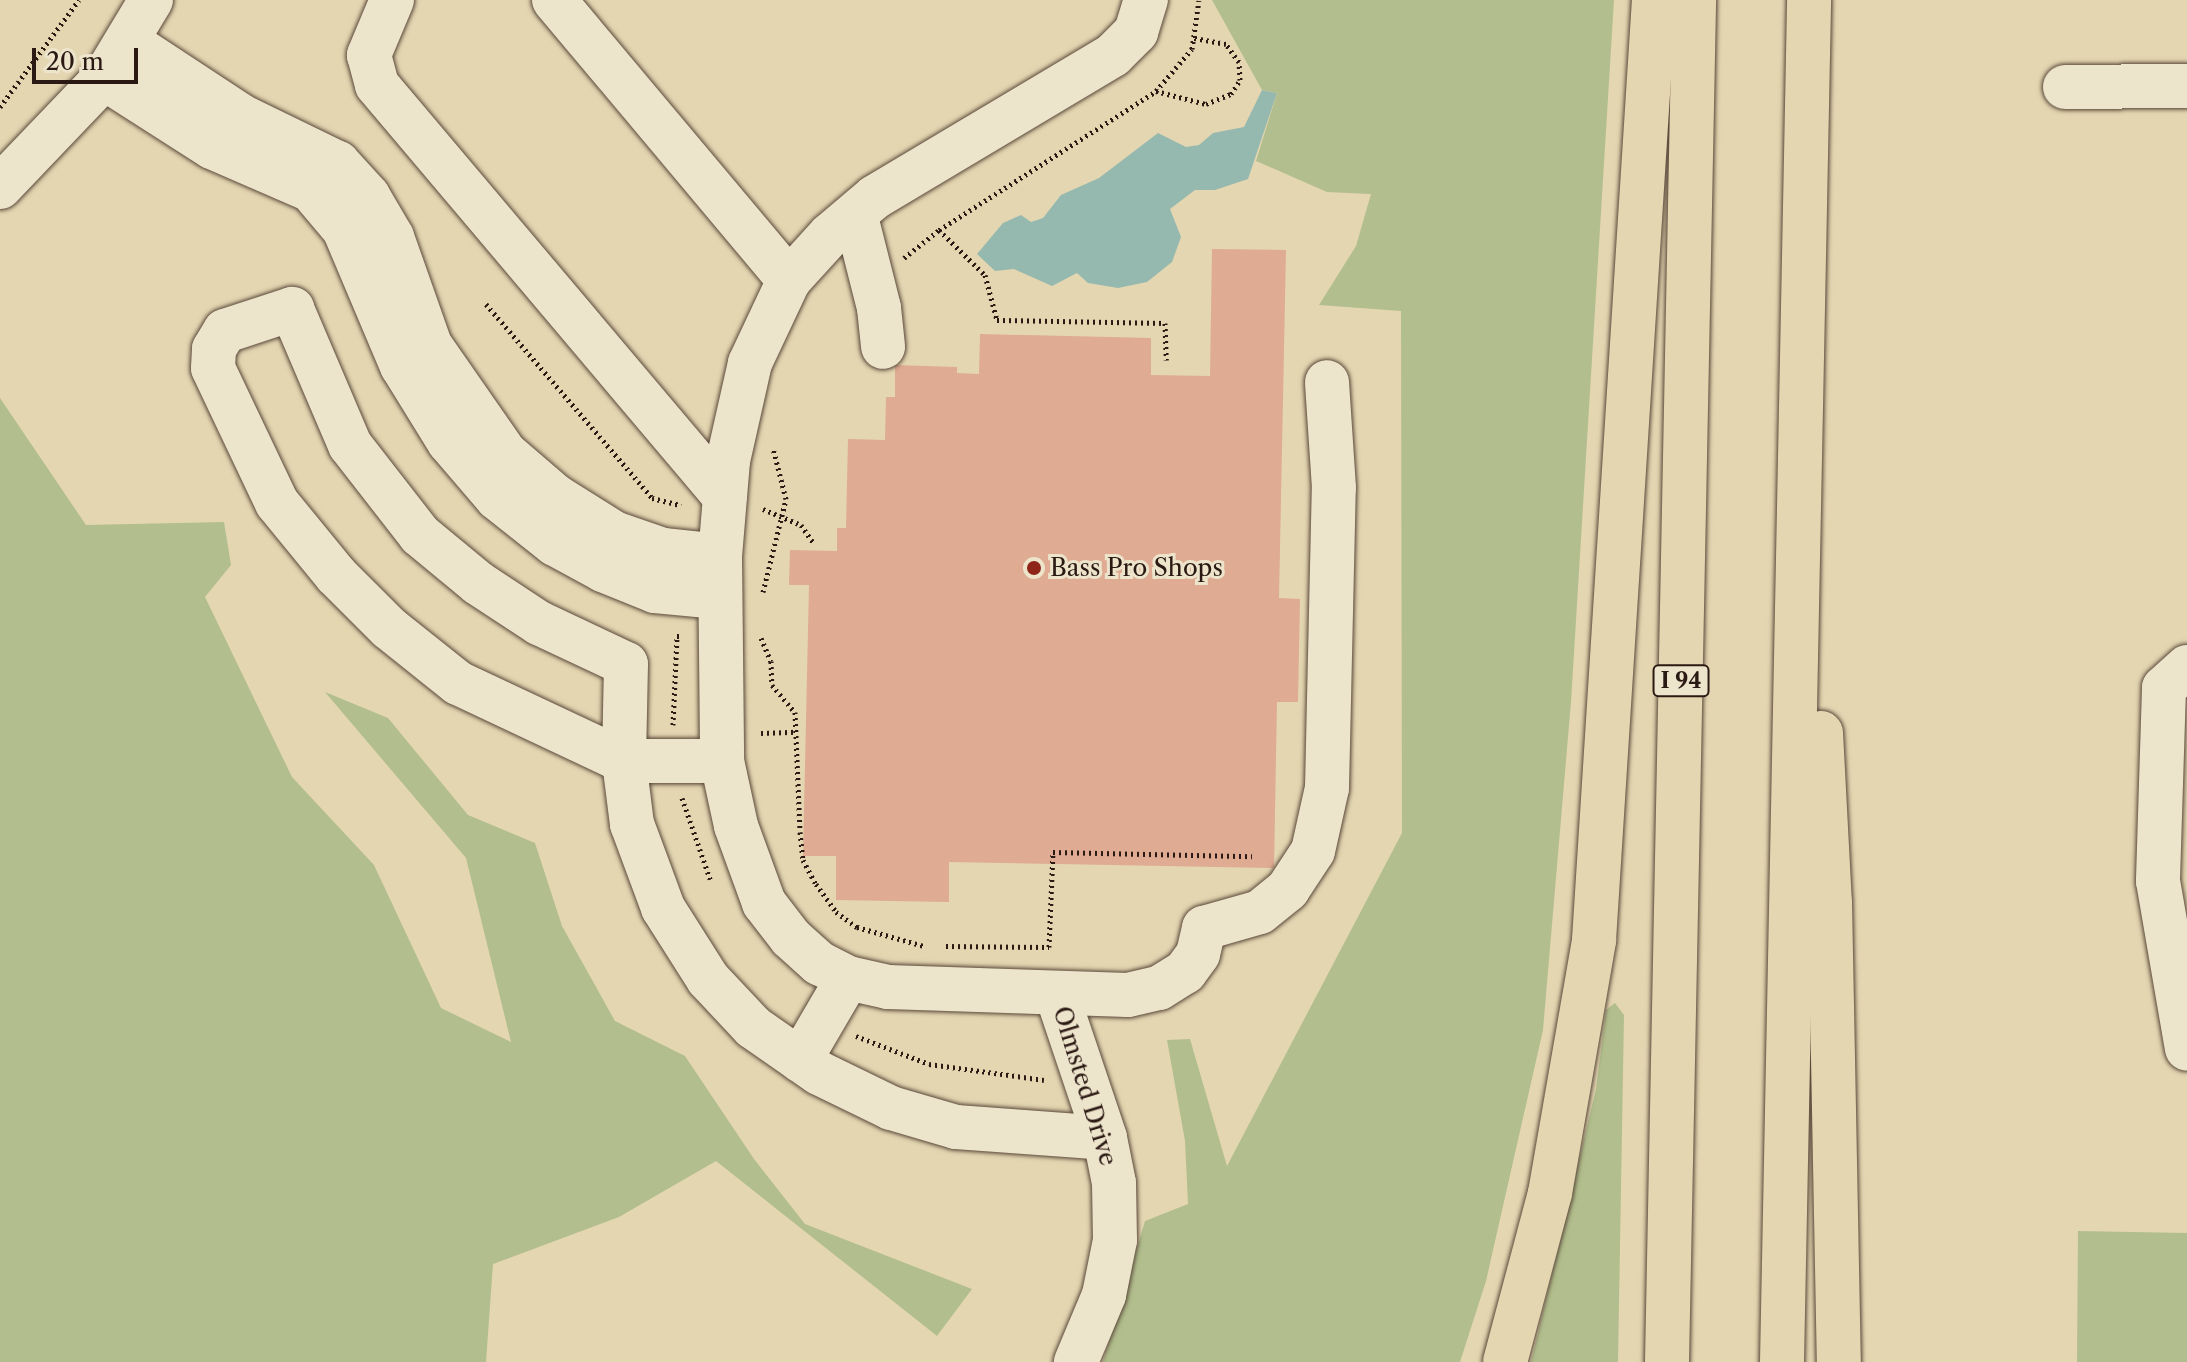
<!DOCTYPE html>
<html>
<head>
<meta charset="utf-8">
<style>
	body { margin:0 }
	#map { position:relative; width:2187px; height:1362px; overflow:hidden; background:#e4d6b1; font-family:"Libre Caslon Text",serif }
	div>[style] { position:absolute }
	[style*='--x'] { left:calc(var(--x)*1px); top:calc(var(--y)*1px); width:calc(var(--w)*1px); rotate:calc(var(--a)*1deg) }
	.green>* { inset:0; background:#b2be8d }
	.water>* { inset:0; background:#95b9af }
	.building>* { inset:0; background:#dfab92 }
	.path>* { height:5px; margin-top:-2.5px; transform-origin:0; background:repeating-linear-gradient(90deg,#2b1913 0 2px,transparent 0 6px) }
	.roads { filter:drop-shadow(0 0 2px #59483a) drop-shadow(0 0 2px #59483a) }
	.minor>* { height:44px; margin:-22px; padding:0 22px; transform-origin:22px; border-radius:22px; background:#ede4cc }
	.highway>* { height:44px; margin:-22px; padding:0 22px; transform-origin:22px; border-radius:22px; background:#e4d6b1 }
	.dots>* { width:22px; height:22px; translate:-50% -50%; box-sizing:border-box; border:4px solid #ede4cc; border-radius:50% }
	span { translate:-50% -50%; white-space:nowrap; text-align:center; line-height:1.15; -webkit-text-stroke:6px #ede4cc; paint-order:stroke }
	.shield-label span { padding:2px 6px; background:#ede4cc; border:2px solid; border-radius:6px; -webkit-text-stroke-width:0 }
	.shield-label { font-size:22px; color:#2b1913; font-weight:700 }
	.poi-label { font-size:24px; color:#2b1913 }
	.left { translate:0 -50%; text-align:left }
	.street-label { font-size:24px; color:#2b1913 }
	.scale { position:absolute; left:32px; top:48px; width:106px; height:36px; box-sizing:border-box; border:4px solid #2b1913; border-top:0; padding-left:10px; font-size:24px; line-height:28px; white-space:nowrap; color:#2b1913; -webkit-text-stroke:6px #ede4cc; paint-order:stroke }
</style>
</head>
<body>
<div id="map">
	<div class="green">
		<i style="clip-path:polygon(1212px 0,1614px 0,1571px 702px,1543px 1030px,1486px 1281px,1460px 1362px,1103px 1362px,1145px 1221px,1188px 1204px,1185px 1141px,1167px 1040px,1190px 1039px,1227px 1166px,1402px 833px,1401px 311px,1319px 305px,1356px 246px,1371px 194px,1327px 192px,1256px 161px,1277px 93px,1262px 90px)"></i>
		<i style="clip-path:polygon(0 398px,86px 525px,224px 522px,231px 565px,205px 597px,292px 777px,374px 865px,441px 1008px,511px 1042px,466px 858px,325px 692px,388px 718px,468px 815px,535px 843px,562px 926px,615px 1021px,685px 1056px,754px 1159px,805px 1224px,972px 1289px,937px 1336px,716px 1161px,619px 1217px,493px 1264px,486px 1362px,0 1362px)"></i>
		<i style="clip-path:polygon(1615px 1003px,1624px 1015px,1618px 1362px,1531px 1362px,1596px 1089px,1606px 1010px)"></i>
		<i style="clip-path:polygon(2078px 1231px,2187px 1233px,2187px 1362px,2077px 1362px)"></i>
	</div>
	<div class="water">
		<i style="clip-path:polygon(1262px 90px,1277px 93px,1248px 179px,1215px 190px,1195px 190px,1170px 209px,1181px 237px,1172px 262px,1147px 282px,1118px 288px,1088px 283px,1077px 273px,1052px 286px,1014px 269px,995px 271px,977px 254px,1003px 223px,1021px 215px,1031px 222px,1043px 218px,1061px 195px,1099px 178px,1158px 133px,1186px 147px,1199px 145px,1213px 133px,1244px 127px)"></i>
	</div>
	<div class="building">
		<i style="clip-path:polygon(1212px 249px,1286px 250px,1279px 598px,1300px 599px,1298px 702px,1277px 702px,1274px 868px,949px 862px,949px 902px,836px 900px,836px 856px,803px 856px,809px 585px,789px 585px,790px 550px,837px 551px,837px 528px,846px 528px,848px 439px,885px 440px,886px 397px,895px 397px,895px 365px,957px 367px,957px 373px,979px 374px,980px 334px,1151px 338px,1151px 375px,1210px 376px)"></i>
	</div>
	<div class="path">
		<i style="--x:1156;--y:91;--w:52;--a:14.6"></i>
		<i style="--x:1206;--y:104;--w:27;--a:-22"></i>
		<i style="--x:1231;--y:94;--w:17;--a:-57"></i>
		<i style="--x:1240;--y:80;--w:18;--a:-93"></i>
		<i style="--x:1239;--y:62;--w:22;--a:-126"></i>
		<i style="--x:1226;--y:44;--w:33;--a:-169"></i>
		<i style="--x:0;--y:107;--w:133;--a:-53.6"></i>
		<i style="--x:939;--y:230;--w:258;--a:-32.6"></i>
		<i style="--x:1156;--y:91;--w:55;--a:-49.4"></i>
		<i style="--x:1192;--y:49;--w:49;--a:-81.9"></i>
		<i style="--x:904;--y:258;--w:45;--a:-38.7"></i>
		<i style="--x:939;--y:230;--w:64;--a:44.4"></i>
		<i style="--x:985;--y:275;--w:47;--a:75.1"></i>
		<i style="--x:997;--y:320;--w:168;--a:1"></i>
		<i style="--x:1165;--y:323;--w:37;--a:88"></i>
		<i style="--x:486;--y:304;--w:255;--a:49.4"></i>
		<i style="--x:652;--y:498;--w:30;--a:14"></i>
		<i style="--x:763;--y:509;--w:41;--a:22.8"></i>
		<i style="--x:801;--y:525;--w:21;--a:55"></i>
		<i style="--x:763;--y:592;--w:96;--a:-76.1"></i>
		<i style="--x:786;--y:499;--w:53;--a:-104.3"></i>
		<i style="--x:761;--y:638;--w:25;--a:67"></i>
		<i style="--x:771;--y:661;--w:24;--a:88"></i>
		<i style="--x:772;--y:685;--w:35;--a:50"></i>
		<i style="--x:795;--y:712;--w:120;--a:87.6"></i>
		<i style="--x:800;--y:832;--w:28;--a:84"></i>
		<i style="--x:803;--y:860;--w:27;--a:62"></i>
		<i style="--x:816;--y:884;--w:34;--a:54"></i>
		<i style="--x:836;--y:912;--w:26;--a:36"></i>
		<i style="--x:857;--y:927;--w:70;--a:15.8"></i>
		<i style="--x:673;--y:725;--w:89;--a:-87.4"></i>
		<i style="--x:677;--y:636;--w:5;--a:0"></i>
		<i style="--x:761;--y:733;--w:35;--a:-2"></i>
		<i style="--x:682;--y:798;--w:86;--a:70.9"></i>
		<i style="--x:946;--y:946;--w:103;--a:0.6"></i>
		<i style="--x:1049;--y:947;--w:95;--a:-87.6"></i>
		<i style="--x:1053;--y:852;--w:199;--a:1.2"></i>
		<i style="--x:856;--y:1036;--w:78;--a:21"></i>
		<i style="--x:929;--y:1064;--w:116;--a:7.9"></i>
	</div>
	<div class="roads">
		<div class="minor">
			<i style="--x:392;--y:0;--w:60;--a:112.7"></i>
			<i style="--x:369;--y:55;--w:31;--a:75"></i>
			<i style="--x:377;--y:85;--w:539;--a:49.81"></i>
			<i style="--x:554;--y:0;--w:366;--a:50"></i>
			<i style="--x:789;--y:280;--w:92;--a:115.2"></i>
			<i style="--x:750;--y:363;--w:100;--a:102.7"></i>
			<i style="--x:728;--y:461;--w:95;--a:94.8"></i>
			<i style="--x:720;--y:556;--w:205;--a:89.4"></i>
			<i style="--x:722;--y:761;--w:66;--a:77.8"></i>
			<i style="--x:736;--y:826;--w:82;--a:70"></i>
			<i style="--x:764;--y:903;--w:44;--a:52.4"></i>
			<i style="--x:791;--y:938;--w:38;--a:42"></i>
			<i style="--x:819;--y:963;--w:33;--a:27"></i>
			<i style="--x:848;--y:978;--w:41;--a:12.7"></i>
			<i style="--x:888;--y:987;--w:240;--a:1.9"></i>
			<i style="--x:1128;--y:995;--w:32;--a:-13"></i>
			<i style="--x:1159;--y:988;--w:31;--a:-32"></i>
			<i style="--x:1185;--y:972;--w:22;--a:-54"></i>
			<i style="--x:1198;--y:954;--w:27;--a:-77"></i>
			<i style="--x:1204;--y:928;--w:58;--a:-15.9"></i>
			<i style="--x:1260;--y:912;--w:36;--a:-39"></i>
			<i style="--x:1288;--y:889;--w:45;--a:-56.7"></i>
			<i style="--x:1313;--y:851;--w:65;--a:-77.5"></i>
			<i style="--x:1327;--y:788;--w:300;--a:-88.7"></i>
			<i style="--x:1334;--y:488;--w:106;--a:-93.8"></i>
			<i style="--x:127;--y:41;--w:136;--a:33.3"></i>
			<i style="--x:241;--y:116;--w:108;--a:25.9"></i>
			<i style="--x:338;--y:163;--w:45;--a:47.7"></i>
			<i style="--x:368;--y:196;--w:48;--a:59.7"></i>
			<i style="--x:392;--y:237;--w:114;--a:70.6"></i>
			<i style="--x:430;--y:345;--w:131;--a:55.2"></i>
			<i style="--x:505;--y:453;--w:66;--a:40.7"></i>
			<i style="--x:555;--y:496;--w:70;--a:32.1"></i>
			<i style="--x:614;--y:533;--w:52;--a:19.1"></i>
			<i style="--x:663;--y:550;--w:57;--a:6"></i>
			<i style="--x:104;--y:78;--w:128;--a:32.6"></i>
			<i style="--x:212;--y:147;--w:108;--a:23.5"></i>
			<i style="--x:311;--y:190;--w:51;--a:49.8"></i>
			<i style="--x:344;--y:229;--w:149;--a:67.1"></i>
			<i style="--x:402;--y:366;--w:89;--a:58.3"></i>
			<i style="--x:449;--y:442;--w:74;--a:49.4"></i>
			<i style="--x:497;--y:498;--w:74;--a:38.4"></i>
			<i style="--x:555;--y:544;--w:55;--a:28.4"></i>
			<i style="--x:603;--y:570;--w:56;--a:22"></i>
			<i style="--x:655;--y:591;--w:64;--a:5.4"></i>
			<i style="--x:2065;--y:87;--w:122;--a:-0.5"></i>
			<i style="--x:0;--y:187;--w:151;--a:-46.3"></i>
			<i style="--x:104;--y:78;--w:91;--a:-58.9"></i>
			<i style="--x:856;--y:217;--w:94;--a:75.8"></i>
			<i style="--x:879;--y:308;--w:39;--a:84"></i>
			<i style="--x:789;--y:280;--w:61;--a:-47.7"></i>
			<i style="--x:830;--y:235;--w:59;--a:-40.2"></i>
			<i style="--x:875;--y:197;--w:277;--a:-30.8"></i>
			<i style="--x:1113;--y:55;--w:33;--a:-45"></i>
			<i style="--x:1136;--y:32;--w:34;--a:-73"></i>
			<i style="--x:2187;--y:667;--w:31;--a:138"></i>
			<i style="--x:2164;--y:688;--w:193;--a:91.8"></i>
			<i style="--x:2158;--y:881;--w:170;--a:80.2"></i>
			<i style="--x:722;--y:761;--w:98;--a:180"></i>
			<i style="--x:624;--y:761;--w:183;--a:-154.8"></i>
			<i style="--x:458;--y:683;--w:88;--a:-141.4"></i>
			<i style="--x:389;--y:628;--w:75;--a:-135"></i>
			<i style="--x:336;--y:575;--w:93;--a:-129.3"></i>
			<i style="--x:277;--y:503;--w:149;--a:-115.4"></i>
			<i style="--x:213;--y:368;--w:19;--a:-87"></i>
			<i style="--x:214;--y:349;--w:21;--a:-59"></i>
			<i style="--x:225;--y:331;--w:71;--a:-18.2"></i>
			<i style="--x:292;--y:309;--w:148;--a:66.9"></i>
			<i style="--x:350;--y:445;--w:114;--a:52.1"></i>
			<i style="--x:420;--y:535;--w:75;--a:39.6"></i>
			<i style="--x:478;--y:583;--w:73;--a:33.3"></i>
			<i style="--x:539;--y:623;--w:96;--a:25.2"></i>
			<i style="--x:626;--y:664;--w:97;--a:91.2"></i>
			<i style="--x:624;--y:761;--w:64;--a:82.8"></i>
			<i style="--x:632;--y:824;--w:90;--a:69.7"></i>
			<i style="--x:663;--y:908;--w:84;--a:57.6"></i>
			<i style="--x:708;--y:979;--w:66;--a:46.8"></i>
			<i style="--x:753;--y:1027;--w:80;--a:34.9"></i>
			<i style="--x:819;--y:1073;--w:80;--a:25.9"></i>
			<i style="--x:891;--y:1108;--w:68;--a:16.3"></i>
			<i style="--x:956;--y:1127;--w:149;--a:4.2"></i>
			<i style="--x:1057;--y:995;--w:151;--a:71.4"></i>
			<i style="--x:1105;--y:1138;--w:46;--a:78.7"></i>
			<i style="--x:1114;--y:1183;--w:57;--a:89"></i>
			<i style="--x:1115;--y:1240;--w:56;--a:101.3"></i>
			<i style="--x:1104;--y:1295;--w:73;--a:112.7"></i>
			<i style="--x:800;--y:1060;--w:95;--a:-59.7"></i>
		</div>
		<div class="highway">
			<i style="--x:1821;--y:733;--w:169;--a:87"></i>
			<i style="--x:1830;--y:902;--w:460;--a:88.9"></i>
			<i style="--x:1505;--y:1362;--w:175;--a:-75.1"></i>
			<i style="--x:1550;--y:1193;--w:257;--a:-80.1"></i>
			<i style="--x:1594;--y:940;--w:942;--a:-86.35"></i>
			<i style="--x:1667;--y:1362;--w:1362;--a:-88.86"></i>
			<i style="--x:1782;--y:1362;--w:1362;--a:-88.86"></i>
		</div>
	</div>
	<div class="dots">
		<i style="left:1034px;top:568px;background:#8f2418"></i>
	</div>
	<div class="shield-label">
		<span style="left:1681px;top:681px">I 94</span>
	</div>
	<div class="poi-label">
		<span class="left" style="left:1050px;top:568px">Bass Pro Shops</span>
	</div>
	<div class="street-label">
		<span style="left:1085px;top:1086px;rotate:73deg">Olmsted Drive</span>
	</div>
	<div class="scale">20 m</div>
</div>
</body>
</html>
